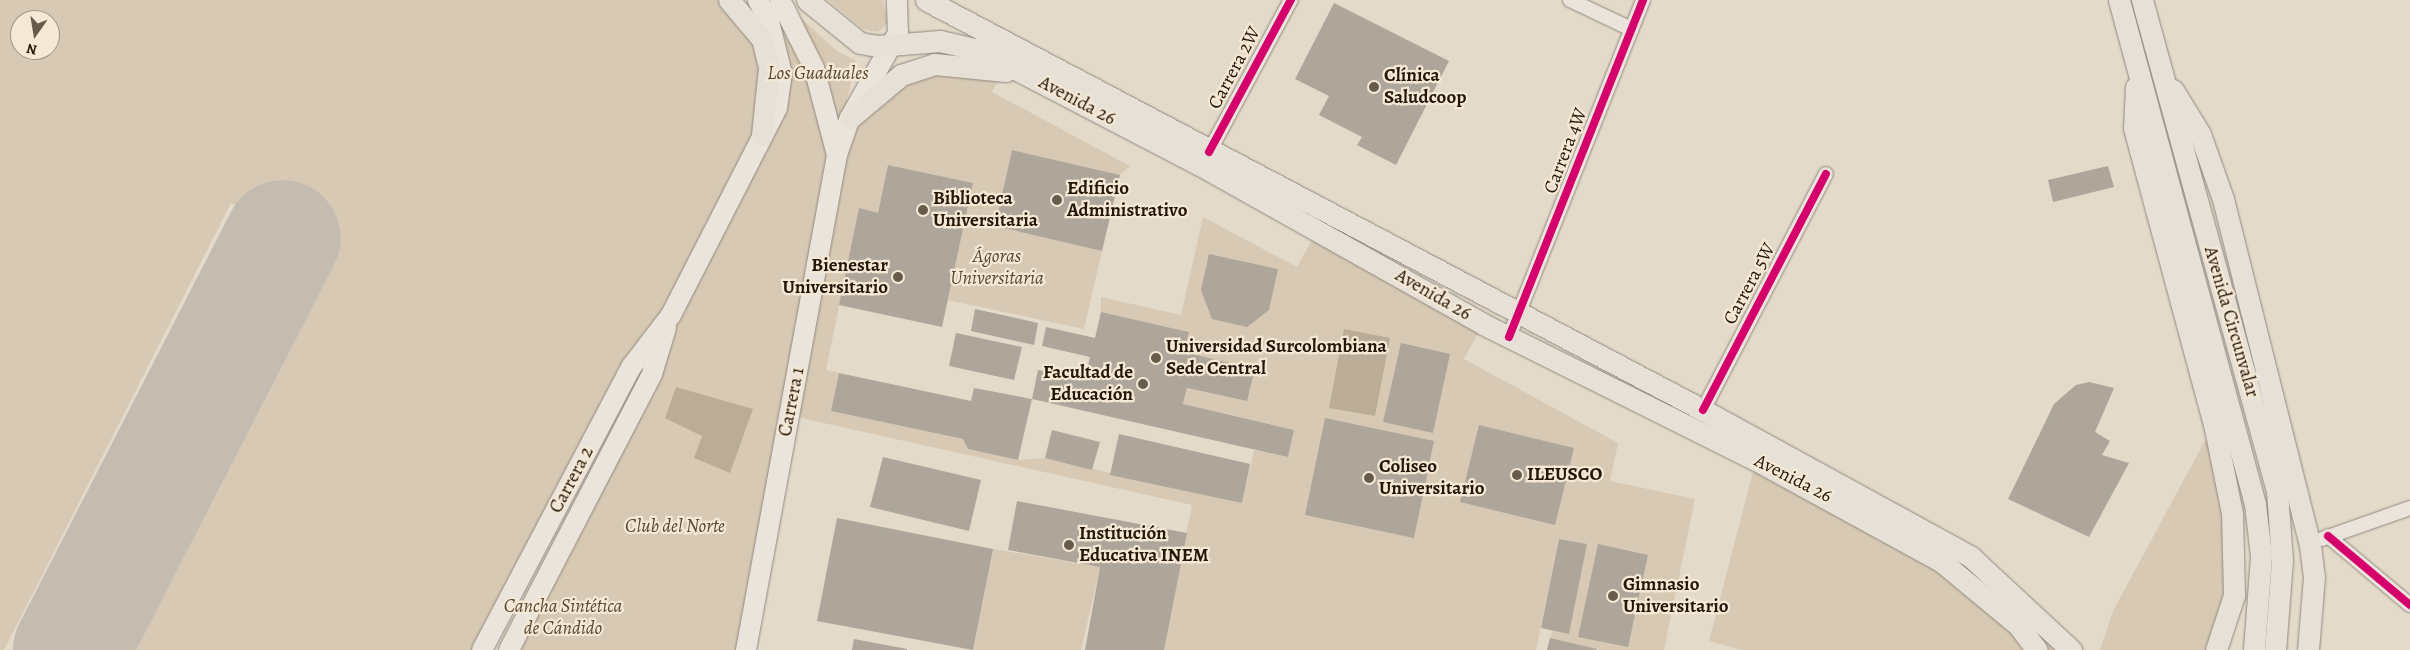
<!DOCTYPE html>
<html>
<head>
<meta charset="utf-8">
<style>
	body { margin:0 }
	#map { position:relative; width:2410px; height:650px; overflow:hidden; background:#e4daca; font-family:Alegreya,serif }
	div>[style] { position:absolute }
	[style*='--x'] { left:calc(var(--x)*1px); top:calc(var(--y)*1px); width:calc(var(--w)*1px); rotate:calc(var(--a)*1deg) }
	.green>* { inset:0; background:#d7c9b3 }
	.water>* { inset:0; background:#bbac97 }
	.runway>* { height:116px; margin:-58px; padding:0 58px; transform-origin:58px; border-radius:58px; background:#c4bcb0 }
	.building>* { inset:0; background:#aea69b }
	.roads { filter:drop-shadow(0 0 1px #90897f) drop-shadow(0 0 1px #90897f) }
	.street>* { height:14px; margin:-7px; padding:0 7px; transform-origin:7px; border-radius:7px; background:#eae4dc }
	.secondary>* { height:20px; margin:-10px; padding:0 10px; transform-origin:10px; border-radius:10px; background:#eae4dc }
	.primary>* { height:21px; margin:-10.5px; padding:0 10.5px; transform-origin:10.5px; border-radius:10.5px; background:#e6e0d7 }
	.cycleway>* { height:8px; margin:-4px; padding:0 4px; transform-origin:4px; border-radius:4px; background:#d6006c }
	.dots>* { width:14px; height:14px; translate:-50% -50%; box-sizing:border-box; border:2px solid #f5e9d5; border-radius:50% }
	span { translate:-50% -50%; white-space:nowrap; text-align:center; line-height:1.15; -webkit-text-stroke:4.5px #f5e9d5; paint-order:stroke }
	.street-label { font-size:19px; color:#23160a }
	.park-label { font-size:19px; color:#564837; font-style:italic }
	.poi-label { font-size:19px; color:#23160a; font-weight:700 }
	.left { translate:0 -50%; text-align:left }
	.right { translate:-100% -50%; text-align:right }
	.north { position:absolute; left:10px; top:10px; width:50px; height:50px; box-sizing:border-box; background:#f5e9d5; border:1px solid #a19584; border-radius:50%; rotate:193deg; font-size:14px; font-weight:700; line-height:20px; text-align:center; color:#23160a }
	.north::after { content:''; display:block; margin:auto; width:18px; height:22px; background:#675b4d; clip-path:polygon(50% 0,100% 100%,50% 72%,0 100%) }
</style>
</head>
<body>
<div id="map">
	<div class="green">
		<i style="clip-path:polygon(evenodd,0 0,729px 0,762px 39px,762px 135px,783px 119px,788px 99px,775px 32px,748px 0,781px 0,837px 51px,856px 61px,835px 151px,875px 97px,903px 78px,1007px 64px,992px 92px,1130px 166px,1120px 175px,1012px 150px,995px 226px,1102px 251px,1084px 329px,948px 300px,973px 183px,888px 165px,878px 213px,859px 209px,826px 370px,839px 373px,831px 411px,963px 439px,968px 449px,1018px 460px,1045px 458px,1242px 503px,1254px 450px,1288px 457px,1294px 430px,1183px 404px,1187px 388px,1247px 401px,1255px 369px,1184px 352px,1189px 332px,1101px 312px,1101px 297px,1181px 315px,1203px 217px,1297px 267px,1318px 229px,1483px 324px,1464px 359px,1618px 443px,1610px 481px,1695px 499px,1664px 650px,1600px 650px,1550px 638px,1586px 544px,1559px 539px,1536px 650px,1163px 650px,1192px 505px,792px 416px,746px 650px,510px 650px,744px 171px,482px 650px,136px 650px,336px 261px,231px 203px,4px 650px,0 650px,0 0,20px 20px,50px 20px,50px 50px,20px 50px,20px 20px)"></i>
		<i style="clip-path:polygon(828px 0,883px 0,888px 23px,878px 32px,863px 29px)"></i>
		<i style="clip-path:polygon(2214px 424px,2235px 558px,2215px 650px,2100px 650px,2113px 611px)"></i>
		<i style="clip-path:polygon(1756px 460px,2069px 650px,1742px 650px,1709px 641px)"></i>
		<i style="clip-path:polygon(993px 549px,1100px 567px,1081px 650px,973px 650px)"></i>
	</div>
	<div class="water">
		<i style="clip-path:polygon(1344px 329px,1390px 338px,1375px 416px,1329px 408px)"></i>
		<i style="clip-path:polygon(676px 387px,753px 409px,730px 473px,694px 458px,702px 436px,665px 418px)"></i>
	</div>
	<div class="runway">
		<i style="--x:71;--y:650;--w:463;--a:-62.8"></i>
	</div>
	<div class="building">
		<i style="clip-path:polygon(1334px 3px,1449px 61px,1396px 165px,1357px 145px,1362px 137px,1319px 115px,1329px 96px,1295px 79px)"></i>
		<i style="clip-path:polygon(1012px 150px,1120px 175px,1102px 251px,995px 226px)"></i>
		<i style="clip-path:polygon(888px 165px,973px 183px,942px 327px,839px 305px,859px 208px,878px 213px)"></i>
		<i style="clip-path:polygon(2108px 166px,2114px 187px,2053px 202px,2048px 180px)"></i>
		<i style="clip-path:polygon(1209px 254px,1278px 269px,1269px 310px,1247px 327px,1212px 319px,1201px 290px)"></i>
		<i style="clip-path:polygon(975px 309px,1038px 323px,1034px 345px,971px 331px)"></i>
		<i style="clip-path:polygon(1101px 312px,1189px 332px,1184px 352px,1255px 369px,1247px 401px,1187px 388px,1183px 404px,1294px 430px,1288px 457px,1032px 399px,1018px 460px,968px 449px,963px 439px,831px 411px,839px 373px,971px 401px,974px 388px,1032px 399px,1038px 370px,1084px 380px,1090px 357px,1042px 346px,1046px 327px,1095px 338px)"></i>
		<i style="clip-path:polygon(956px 333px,1022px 347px,1014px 380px,949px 366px)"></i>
		<i style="clip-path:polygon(1401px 343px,1450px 354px,1433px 433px,1383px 422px)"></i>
		<i style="clip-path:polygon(2089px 382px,2114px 388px,2095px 432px,2110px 441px,2102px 455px,2129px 463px,2089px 537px,2008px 499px,2054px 404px,2076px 385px)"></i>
		<i style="clip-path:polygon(1325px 418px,1434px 441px,1414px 538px,1305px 515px)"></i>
		<i style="clip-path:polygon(1479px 425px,1574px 448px,1555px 525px,1460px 502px)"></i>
		<i style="clip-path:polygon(1052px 430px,1100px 442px,1092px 470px,1045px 458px)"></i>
		<i style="clip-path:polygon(1119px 434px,1250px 464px,1242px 503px,1110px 475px)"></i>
		<i style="clip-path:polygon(883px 457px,981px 480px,969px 531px,870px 507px)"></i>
		<i style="clip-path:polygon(1017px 501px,1187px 533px,1164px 650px,1085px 650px,1100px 567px,1008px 550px)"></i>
		<i style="clip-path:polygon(837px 518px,993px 549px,973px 650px,817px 621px)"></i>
		<i style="clip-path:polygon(1559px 539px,1587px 544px,1569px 634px,1541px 628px)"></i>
		<i style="clip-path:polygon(1598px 544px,1648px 555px,1628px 647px,1578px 637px)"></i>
		<i style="clip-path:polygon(1550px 638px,1597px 649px,1597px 650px,1547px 650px)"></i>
		<i style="clip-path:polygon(854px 639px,907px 649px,907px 650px,852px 650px)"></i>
	</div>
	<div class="roads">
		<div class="street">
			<i style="--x:1570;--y:0;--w:68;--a:25.4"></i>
			<i style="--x:1209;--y:152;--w:173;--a:-61.7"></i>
			<i style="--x:1509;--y:337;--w:363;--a:-68.3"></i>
			<i style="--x:1703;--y:410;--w:266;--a:-62.5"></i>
			<i style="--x:2328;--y:536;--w:107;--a:40.1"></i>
			<i style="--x:2322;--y:539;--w:93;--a:-19.4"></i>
		</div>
		<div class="secondary">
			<i style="--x:780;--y:0;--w:76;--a:63.4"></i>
			<i style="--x:814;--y:68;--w:90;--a:75.2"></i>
			<i style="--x:482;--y:650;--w:321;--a:-62.2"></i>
			<i style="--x:632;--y:366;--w:64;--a:-52.6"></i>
			<i style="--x:671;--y:315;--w:233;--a:-62.9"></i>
			<i style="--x:777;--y:108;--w:34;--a:-82"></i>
			<i style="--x:782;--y:74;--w:55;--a:-103.8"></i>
			<i style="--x:769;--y:21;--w:24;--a:-118"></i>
			<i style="--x:509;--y:650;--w:311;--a:-62.6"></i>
			<i style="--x:652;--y:374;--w:48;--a:-73.1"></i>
			<i style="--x:746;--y:650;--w:503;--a:-79.58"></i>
			<i style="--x:837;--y:155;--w:39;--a:-71"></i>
			<i style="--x:850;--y:118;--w:98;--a:-60.5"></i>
			<i style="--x:898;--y:33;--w:33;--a:-92"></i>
		</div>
		<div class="primary">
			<i style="--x:729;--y:0;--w:51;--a:49.8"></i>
			<i style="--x:762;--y:39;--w:30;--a:76"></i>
			<i style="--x:769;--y:68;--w:67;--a:96"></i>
			<i style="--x:807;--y:0;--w:68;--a:39.1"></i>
			<i style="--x:860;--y:43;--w:17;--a:10"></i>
			<i style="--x:877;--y:46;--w:63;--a:-4.5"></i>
			<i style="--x:940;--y:41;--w:40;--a:13"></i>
			<i style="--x:979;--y:50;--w:249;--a:27.5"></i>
			<i style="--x:1200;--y:165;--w:325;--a:29.3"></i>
			<i style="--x:1483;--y:324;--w:305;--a:26.5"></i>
			<i style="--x:1756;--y:460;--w:212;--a:28.7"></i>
			<i style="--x:1942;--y:562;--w:99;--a:39.7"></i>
			<i style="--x:2018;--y:625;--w:31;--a:53"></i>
			<i style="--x:926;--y:0;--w:879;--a:27.82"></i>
			<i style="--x:1703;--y:410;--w:306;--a:28.7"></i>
			<i style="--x:1971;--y:557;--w:137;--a:42.9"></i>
			<i style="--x:2119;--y:0;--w:522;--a:74.9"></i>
			<i style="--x:2255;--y:504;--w:52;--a:83.4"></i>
			<i style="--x:2261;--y:556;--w:94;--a:94.3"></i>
			<i style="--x:2142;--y:0;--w:509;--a:74.63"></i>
			<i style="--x:2277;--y:491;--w:69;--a:85.9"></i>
			<i style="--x:2282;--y:560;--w:90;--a:94.4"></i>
			<i style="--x:2136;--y:87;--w:41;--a:92.8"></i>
			<i style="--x:2134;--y:128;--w:307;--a:74.9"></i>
			<i style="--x:2214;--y:424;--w:91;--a:78.6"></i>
			<i style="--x:2232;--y:513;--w:82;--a:88.6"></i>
			<i style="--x:2234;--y:595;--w:58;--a:108.1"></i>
			<i style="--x:2173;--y:90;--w:52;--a:58.5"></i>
			<i style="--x:2200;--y:134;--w:69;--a:70.5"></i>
			<i style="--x:2223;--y:199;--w:357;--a:75.9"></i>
			<i style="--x:2310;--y:545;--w:32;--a:83"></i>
			<i style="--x:2314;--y:577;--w:73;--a:94.7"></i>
			<i style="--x:850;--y:118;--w:67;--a:-40.1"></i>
			<i style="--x:901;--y:75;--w:35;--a:-18"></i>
			<i style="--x:934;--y:64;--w:72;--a:5.6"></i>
		</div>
	</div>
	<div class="cycleway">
		<i style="--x:1209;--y:152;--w:173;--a:-61.7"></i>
		<i style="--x:1509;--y:337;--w:363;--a:-68.3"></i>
		<i style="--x:1703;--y:410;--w:266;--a:-62.5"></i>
		<i style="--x:2328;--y:536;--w:107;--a:40.1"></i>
	</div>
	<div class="dots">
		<i style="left:1374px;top:87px;background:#675b4d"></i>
		<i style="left:1057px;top:200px;background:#675b4d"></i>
		<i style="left:923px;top:210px;background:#675b4d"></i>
		<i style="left:898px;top:277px;background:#675b4d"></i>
		<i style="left:1156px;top:358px;background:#675b4d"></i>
		<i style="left:1143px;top:384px;background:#675b4d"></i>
		<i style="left:1517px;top:475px;background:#675b4d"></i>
		<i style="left:1369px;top:478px;background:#675b4d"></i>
		<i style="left:1069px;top:545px;background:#675b4d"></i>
		<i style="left:1613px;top:596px;background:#675b4d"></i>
	</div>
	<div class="street-label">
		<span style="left:1235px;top:68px;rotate:-62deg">Carrera 2W</span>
		<span style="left:1077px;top:101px;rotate:28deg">Avenida 26</span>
		<span style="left:1566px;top:151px;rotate:-69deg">Carrera 4W</span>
		<span style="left:1750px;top:284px;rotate:-62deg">Carrera 5W</span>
		<span style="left:1433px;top:295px;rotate:30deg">Avenida 26</span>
		<span style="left:2231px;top:322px;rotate:74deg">Avenida Circunvalar</span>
		<span style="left:792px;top:402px;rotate:-79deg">Carrera 1</span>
		<span style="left:1793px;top:479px;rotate:27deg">Avenida 26</span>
		<span style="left:572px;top:480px;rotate:-62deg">Carrera 2</span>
	</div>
	<div class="park-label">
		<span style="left:818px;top:74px">Los Guaduales</span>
		<span style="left:997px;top:268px">Ágoras<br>Universitaria</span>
		<span style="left:675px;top:527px">Club del Norte</span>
		<span style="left:563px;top:618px">Cancha Sintética<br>de Cándido</span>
	</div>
	<div class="poi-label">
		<span class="left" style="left:1384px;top:87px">Clínica<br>Saludcoop</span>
		<span class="left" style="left:1067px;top:200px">Edificio<br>Administrativo</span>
		<span class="left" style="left:933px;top:210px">Biblioteca<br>Universitaria</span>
		<span class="right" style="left:888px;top:277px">Bienestar<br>Universitario</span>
		<span class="left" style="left:1166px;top:358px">Universidad Surcolombiana<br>Sede Central</span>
		<span class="right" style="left:1133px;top:384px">Facultad de<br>Educación</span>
		<span class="left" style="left:1379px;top:478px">Coliseo<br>Universitario</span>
		<span class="left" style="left:1527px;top:475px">ILEUSCO</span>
		<span class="left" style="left:1079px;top:545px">Institución<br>Educativa INEM</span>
		<span class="left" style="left:1623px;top:596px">Gimnasio<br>Universitario</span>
	</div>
	<div class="north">N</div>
</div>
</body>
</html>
